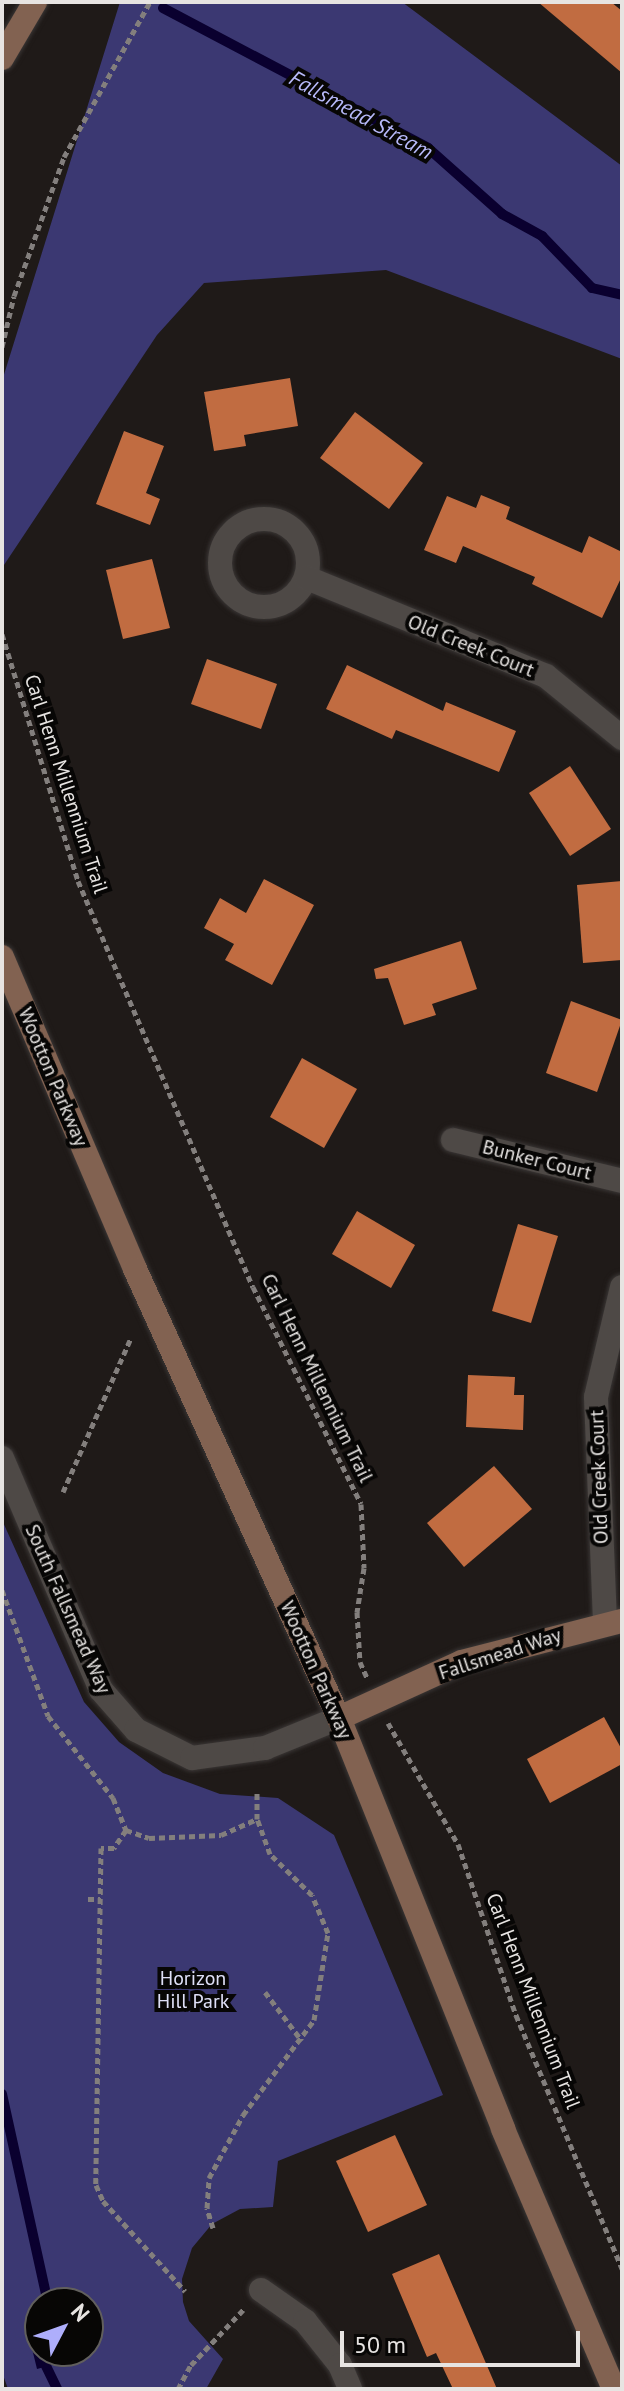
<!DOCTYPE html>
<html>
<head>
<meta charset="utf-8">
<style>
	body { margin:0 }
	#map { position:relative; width:624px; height:2391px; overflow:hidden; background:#1f1a18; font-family:"PT Sans",sans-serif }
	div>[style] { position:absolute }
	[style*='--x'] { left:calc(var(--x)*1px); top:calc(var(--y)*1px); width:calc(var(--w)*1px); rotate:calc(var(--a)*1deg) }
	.green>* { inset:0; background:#3b3872 }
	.water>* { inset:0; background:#0a002f }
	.stream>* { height:10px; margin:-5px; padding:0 5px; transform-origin:5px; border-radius:5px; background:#0a002f }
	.building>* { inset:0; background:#c16c41 }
	.path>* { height:5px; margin-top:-2.5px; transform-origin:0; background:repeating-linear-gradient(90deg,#837f7d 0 6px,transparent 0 10px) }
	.roads { filter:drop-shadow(0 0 2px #3a3635) drop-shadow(0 0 2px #3a3635) }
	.street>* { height:24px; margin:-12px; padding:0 12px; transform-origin:12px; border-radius:12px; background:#4e4946 }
	.street>.ring { margin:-12px; padding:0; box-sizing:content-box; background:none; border:24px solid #4e4946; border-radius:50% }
	.secondary>* { height:24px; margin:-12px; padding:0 12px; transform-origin:12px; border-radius:12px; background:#826251 }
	span { translate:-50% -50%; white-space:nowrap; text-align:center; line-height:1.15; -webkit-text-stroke:8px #070605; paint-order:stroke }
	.street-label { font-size:20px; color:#e7e4e2 }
	.park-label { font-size:20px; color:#dfe0f7 }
	.water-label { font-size:22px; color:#b7b9f9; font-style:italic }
	.frame { position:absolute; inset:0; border:4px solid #e7e4e2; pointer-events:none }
	.north { position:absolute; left:24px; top:2287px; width:80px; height:80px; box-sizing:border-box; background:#070605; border:2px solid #615f5d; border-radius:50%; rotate:49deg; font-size:22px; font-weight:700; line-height:32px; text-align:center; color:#e7e4e2 }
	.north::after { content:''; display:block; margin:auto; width:28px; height:36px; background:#aeaefb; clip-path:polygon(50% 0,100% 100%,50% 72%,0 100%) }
	.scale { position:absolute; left:340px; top:2331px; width:240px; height:36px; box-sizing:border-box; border:4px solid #e7e4e2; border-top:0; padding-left:10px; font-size:24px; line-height:28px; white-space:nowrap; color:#e7e4e2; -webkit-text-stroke:6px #070605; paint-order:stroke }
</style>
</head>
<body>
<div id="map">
	<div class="green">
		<i style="clip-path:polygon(120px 2px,402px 2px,622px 166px,622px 359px,386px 270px,204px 283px,157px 335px,4px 565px,2px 381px)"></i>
		<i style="clip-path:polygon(evenodd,2px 1520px,84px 1702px,119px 1742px,163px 1773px,220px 1794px,278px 1798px,334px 1835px,443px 2095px,278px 2161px,273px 2207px,240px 2209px,212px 2224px,192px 2248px,182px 2279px,183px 2302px,189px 2321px,223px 2359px,206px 2389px,8px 2389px,2px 2372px,2px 1520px,40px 2303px,88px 2303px,88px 2351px,40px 2351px,40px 2303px)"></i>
	</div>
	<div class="water">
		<i style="clip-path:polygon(40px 2320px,40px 2351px,86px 2351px,85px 2356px,37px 2369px,26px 2324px)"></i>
	</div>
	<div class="stream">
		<i style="--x:163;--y:8;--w:300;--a:27.8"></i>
		<i style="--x:428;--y:148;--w:99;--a:41.7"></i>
		<i style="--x:502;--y:214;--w:46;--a:28.8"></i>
		<i style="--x:542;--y:236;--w:72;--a:46.1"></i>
		<i style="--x:592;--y:288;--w:31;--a:13"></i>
		<i style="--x:2;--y:2094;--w:214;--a:77.6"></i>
		<i style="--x:46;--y:2366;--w:25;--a:64"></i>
	</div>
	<div class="building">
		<i style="clip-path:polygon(538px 2px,611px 2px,622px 11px,622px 73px)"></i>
		<i style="clip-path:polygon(290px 378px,298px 426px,244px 435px,246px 446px,214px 451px,204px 392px)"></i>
		<i style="clip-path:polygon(355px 412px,423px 463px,389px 509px,320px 458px)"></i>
		<i style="clip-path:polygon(124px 431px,164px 446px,146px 493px,160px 499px,150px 525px,96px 504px)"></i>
		<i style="clip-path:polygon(481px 495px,510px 507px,506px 519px,582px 553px,589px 536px,622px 552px,622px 576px,602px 618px,532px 584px,535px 577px,463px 546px,456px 563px,424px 550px,447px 496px,476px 508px)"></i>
		<i style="clip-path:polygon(152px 559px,170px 628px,123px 639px,106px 570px)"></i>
		<i style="clip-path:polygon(207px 659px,277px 684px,261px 729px,191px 704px)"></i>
		<i style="clip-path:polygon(347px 665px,443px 711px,446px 702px,516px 731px,499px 772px,396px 730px,392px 739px,326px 709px)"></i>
		<i style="clip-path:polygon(570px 766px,611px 829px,570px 856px,529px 793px)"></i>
		<i style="clip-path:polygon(264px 879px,314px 905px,272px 985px,225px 960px,234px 944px,204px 928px,220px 898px,246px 913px)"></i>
		<i style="clip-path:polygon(622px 881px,622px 960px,583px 963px,577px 885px)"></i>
		<i style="clip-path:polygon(461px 941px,477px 989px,432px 1004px,436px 1015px,404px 1025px,388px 978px,376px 979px,374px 969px)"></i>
		<i style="clip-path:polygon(571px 1001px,622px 1020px,597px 1092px,546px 1073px)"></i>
		<i style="clip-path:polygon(302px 1058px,357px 1089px,324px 1148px,270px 1117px)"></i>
		<i style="clip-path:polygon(357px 1211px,415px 1245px,391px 1288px,332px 1254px)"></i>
		<i style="clip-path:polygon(518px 1224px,558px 1236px,531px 1323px,492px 1311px)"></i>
		<i style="clip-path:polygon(468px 1375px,515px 1377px,514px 1395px,524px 1395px,523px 1430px,466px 1427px)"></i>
		<i style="clip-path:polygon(494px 1466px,532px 1509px,464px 1567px,427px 1523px)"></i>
		<i style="clip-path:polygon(604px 1717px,622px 1750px,622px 1764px,550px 1803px,527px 1759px)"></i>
		<i style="clip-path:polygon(395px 2135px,427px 2205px,368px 2232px,336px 2161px)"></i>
		<i style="clip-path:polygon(439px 2254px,497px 2389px,453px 2389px,436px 2353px,427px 2357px,392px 2274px)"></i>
	</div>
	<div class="path">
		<i style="--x:2;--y:347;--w:52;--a:-76.8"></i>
		<i style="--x:14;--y:296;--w:148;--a:-70.2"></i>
		<i style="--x:64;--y:157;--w:177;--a:-61"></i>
		<i style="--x:2;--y:634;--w:258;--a:72.9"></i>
		<i style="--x:78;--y:881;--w:442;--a:66.7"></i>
		<i style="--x:253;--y:1287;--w:242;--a:63.5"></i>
		<i style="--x:361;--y:1504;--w:64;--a:87.3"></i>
		<i style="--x:364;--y:1568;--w:45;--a:99"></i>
		<i style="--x:357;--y:1612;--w:50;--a:86.6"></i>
		<i style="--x:360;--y:1662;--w:17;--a:66"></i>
		<i style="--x:63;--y:1492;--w:168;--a:-66.2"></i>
		<i style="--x:2;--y:1590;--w:134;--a:69.9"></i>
		<i style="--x:48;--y:1716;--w:105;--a:51.6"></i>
		<i style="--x:113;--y:1798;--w:35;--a:68"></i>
		<i style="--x:126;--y:1830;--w:24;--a:19"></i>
		<i style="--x:149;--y:1838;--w:72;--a:-2.4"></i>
		<i style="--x:221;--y:1835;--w:39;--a:-24"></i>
		<i style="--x:257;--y:1819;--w:26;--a:-90"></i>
		<i style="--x:388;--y:1723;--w:140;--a:60"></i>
		<i style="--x:458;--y:1844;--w:181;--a:71.3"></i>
		<i style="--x:516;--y:2015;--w:275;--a:67.3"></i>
		<i style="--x:126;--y:1830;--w:22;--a:124"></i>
		<i style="--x:114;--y:1848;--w:13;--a:180"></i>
		<i style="--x:101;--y:1848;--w:337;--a:90.9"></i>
		<i style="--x:96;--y:2185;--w:17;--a:66"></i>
		<i style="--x:103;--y:2201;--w:122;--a:47.7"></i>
		<i style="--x:88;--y:1899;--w:12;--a:0"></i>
		<i style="--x:265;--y:1992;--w:61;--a:52.9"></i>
		<i style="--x:213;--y:2228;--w:21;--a:-107"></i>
		<i style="--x:207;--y:2208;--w:30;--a:-86"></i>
		<i style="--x:209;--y:2178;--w:72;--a:-61.6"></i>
		<i style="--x:243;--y:2115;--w:119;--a:-53.2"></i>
		<i style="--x:314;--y:2020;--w:88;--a:-80.9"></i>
		<i style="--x:328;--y:1933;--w:41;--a:-112.8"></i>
		<i style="--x:312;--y:1895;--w:59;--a:-135.7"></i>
		<i style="--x:270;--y:1854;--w:37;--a:-110"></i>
		<i style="--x:178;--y:2389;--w:27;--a:-62"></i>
		<i style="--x:191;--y:2365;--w:76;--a:-46.6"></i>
	</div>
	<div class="roads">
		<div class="street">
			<i class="ring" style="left:220px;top:519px;width:64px;height:64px"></i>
			<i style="--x:307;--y:578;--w:258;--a:22.3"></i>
			<i style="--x:546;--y:676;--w:98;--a:39.2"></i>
			<i style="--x:453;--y:1140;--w:174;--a:13.6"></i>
			<i style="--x:2;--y:1458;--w:252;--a:66.9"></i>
			<i style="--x:101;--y:1690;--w:53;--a:48.8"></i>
			<i style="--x:136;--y:1730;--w:63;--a:26.6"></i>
			<i style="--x:192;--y:1758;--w:74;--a:-7.8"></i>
			<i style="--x:265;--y:1748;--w:80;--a:-22.1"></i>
			<i style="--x:605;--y:1622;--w:225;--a:-92.3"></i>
			<i style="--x:596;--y:1397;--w:113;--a:-76.7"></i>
			<i style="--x:261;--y:2290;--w:54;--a:35.2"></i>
			<i style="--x:305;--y:2321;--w:56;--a:51.5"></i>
			<i style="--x:340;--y:2365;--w:26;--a:67"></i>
		</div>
		<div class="secondary">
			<i style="--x:2;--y:58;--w:65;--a:-59.5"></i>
			<i style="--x:2;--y:957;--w:339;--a:66.9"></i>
			<i style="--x:135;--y:1269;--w:493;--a:65.6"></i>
			<i style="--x:339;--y:1718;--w:443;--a:68.2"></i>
			<i style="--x:503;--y:2129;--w:283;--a:66.9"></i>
			<i style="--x:339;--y:1718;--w:135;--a:-24.5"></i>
			<i style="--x:462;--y:1662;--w:165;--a:-14.4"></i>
		</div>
	</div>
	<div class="street-label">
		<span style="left:471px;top:646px;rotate:22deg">Old Creek Court</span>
		<span style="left:66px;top:784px;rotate:72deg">Carl Henn Millennium Trail</span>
		<span style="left:53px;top:1077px;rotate:67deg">Wootton Parkway</span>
		<span style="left:537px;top:1160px;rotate:14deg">Bunker Court</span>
		<span style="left:317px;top:1378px;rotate:64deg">Carl Henn Millennium Trail</span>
		<span style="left:599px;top:1477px;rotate:-92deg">Old Creek Court</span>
		<span style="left:68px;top:1609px;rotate:66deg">South Fallsmead Way</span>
		<span style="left:500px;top:1654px;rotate:-18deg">Fallsmead Way</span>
		<span style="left:316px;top:1670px;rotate:66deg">Wootton Parkway</span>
		<span style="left:533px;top:2001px;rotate:69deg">Carl Henn Millennium Trail</span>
	</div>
	<div class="park-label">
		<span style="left:193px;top:1990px">Horizon<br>Hill Park</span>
	</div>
	<div class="water-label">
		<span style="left:361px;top:115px;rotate:29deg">Fallsmead Stream</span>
	</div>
	<div class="frame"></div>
	<div class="north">N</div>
	<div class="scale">50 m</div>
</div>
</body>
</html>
